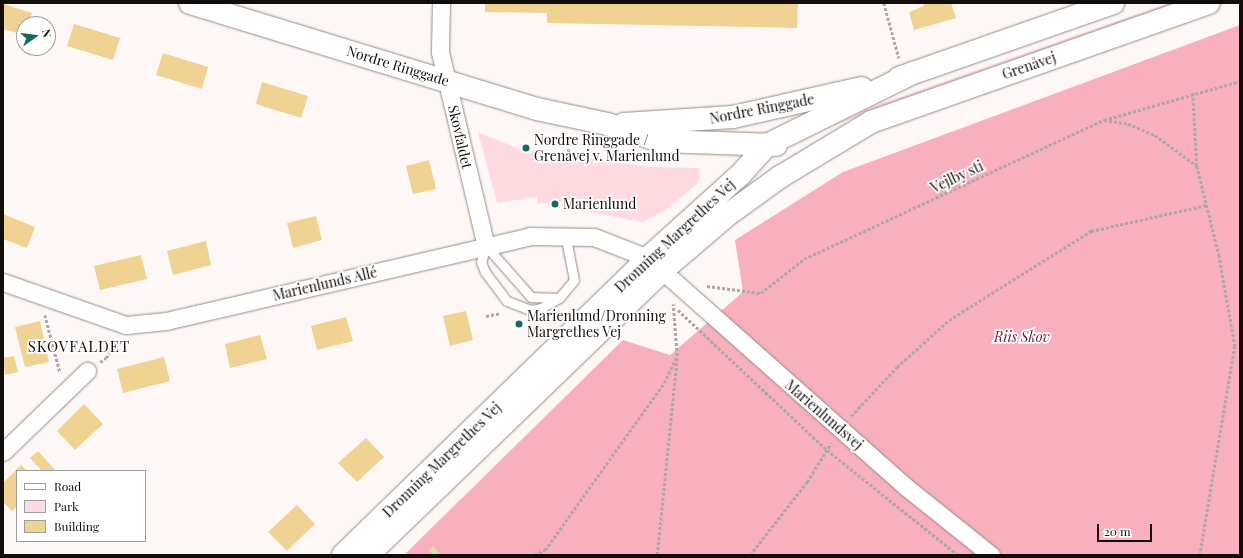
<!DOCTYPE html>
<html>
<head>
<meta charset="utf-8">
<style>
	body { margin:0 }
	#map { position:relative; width:1243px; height:558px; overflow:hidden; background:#fdf8f5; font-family:"Playfair Display",serif }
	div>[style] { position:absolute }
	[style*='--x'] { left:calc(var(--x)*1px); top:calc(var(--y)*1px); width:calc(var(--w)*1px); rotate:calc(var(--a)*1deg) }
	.green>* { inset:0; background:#ffdae0 }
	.forest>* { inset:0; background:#f9b0be }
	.stream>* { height:5.5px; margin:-2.75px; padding:0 2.75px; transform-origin:2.75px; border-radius:2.75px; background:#dee29f }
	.building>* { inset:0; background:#f0d293 }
	.path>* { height:2.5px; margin-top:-1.25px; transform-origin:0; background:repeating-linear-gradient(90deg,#ada8a5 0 3px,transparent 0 5px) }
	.roads { filter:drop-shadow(0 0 1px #958a82) drop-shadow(0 0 1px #958a82) }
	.lane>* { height:9px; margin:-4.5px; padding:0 4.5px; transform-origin:4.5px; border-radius:4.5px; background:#fff }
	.street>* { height:17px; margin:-8.5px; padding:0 8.5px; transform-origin:8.5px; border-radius:8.5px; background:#fff }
	.secondary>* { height:22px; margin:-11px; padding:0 11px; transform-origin:11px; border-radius:11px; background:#fff }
	.dots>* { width:11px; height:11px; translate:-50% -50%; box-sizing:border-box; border:2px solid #fff; border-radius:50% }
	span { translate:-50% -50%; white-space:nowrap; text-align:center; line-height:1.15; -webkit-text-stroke:3.5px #fff; paint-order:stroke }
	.street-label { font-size:14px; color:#110d0a }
	.poi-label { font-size:14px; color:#110d0a }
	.left { translate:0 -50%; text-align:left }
	.park-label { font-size:14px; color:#6c1933; font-style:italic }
	.neighbourhood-label { font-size:15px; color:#110d0a; letter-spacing:1px }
	.frame { position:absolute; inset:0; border:4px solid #110d0a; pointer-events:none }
	.legend { position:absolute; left:16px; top:470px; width:130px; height:72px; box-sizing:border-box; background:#fff; border:1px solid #a09e9d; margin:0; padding:5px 7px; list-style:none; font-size:12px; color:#110d0a }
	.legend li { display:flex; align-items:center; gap:8px; height:20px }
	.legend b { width:20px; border:1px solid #a09e9d }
	.north { position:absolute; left:16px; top:16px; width:40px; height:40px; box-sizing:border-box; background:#fff; border:1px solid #a09e9d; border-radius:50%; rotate:76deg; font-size:11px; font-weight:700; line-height:16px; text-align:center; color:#110d0a }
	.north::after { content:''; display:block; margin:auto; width:14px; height:18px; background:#196662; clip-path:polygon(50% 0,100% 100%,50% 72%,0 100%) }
	.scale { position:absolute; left:1097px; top:524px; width:55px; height:18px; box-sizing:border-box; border:2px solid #110d0a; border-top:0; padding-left:5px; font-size:12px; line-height:14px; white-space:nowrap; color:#110d0a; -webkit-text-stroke:3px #fff; paint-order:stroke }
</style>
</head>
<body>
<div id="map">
	<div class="green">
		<i style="clip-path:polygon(1169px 3px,1183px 3px,831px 126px,877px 105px)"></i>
		<i style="clip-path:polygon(478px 132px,532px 154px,533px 150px,650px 167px,700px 168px,699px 182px,666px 210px,643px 222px,564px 207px,564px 201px,537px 204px,537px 197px,497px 203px)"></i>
	</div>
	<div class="forest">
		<i style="clip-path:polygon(1240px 25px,1240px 555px,404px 555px,623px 340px,670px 355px,743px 292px,735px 240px,843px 172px)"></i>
	</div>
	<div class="stream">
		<i style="--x:433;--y:550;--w:6;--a:51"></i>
	</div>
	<div class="building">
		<i style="clip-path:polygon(485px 3px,798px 3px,797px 28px,547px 23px,547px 13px,485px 12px)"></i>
		<i style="clip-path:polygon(923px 3px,951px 3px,956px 18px,914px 30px,909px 12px,924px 6px)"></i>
		<i style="clip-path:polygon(3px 4px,32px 13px,28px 24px,24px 24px,24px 35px,3px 29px)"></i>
		<i style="clip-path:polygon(74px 24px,120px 38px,113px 60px,67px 46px)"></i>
		<i style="clip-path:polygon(163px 53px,208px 67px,202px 89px,156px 75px)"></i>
		<i style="clip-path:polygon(262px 82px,308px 96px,301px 118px,256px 104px)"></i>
		<i style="clip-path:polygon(429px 160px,436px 189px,413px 194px,406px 166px)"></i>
		<i style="clip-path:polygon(3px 214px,35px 227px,27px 248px,3px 239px)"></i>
		<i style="clip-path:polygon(316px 216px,322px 240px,293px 248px,287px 223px)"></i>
		<i style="clip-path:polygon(206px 241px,211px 265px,173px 275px,167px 251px)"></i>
		<i style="clip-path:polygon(141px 255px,147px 279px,100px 290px,94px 266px)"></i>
		<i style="clip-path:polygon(466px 311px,473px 340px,450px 346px,443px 316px)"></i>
		<i style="clip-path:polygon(346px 317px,353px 341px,317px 350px,311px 326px)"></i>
		<i style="clip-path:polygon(40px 321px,49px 362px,25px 367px,15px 327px)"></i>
		<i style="clip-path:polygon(260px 335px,267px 359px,230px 368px,225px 344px)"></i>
		<i style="clip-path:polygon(14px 356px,18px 372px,5px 375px,3px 358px)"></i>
		<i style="clip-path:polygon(164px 357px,170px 381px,123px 393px,117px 369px)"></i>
		<i style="clip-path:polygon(84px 404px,103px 424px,75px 450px,57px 431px)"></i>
		<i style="clip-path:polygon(366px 438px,384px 457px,357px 482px,338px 463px)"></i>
		<i style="clip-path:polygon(38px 451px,55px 470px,54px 471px,42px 471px,30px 458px)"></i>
		<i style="clip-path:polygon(21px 465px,27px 471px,17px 471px,17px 506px,12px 511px,3px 502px,3px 483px)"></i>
		<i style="clip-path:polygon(297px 505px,315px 524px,287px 551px,268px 532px)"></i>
	</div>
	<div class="path">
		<i style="--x:884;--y:3;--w:57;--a:74.7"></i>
		<i style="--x:1193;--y:93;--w:73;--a:86.9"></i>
		<i style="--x:1197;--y:166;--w:92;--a:76.1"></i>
		<i style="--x:1219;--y:255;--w:92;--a:80"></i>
		<i style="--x:1235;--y:346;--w:212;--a:99.5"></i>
		<i style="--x:1104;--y:120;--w:24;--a:9"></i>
		<i style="--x:1128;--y:124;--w:29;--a:22"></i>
		<i style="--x:1155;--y:135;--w:52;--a:36.4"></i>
		<i style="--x:707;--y:286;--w:54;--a:7.4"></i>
		<i style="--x:761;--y:293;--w:55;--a:-38.3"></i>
		<i style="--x:804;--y:259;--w:331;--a:-24.9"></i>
		<i style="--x:1104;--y:120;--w:141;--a:-16"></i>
		<i style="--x:678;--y:310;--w:204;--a:43.2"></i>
		<i style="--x:827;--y:450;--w:168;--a:38.7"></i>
		<i style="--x:45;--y:315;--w:59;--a:75.3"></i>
		<i style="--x:486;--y:316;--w:15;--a:-11"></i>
		<i style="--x:100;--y:362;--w:7;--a:-34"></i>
		<i style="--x:106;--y:358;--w:21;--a:-59"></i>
		<i style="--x:851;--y:416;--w:67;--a:-46.8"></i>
		<i style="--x:897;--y:367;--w:70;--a:-42.1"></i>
		<i style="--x:949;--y:320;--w:168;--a:-32.1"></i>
		<i style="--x:1091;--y:231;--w:119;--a:-12.6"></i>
		<i style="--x:534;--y:555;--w:12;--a:-24"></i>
		<i style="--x:545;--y:550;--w:205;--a:-54.5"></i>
		<i style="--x:664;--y:383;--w:30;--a:-64"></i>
		<i style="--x:677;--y:356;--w:52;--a:-94.4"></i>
		<i style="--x:657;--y:555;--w:198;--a:-84.2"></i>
		<i style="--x:750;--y:555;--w:93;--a:-52"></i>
		<i style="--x:807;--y:482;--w:46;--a:-58.4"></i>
	</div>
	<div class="roads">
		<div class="lane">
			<i style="--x:559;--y:298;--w:28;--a:-178"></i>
			<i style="--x:531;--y:297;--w:68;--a:-131.4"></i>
			<i style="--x:486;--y:246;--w:17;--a:107"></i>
			<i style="--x:481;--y:262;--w:11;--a:68"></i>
			<i style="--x:485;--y:272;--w:36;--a:53"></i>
			<i style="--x:507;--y:301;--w:26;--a:21"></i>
			<i style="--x:531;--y:310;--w:10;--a:-11"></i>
			<i style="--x:541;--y:308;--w:21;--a:-29"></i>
			<i style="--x:559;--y:298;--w:23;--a:-50"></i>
			<i style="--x:574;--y:280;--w:47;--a:-101.1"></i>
		</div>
		<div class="street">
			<i style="--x:441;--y:3;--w:49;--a:91.2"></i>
			<i style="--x:440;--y:52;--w:199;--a:76.7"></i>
			<i style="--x:3;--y:282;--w:130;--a:19.3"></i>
			<i style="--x:126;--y:325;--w:40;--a:-5.7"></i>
			<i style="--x:166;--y:321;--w:374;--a:-13.1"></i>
			<i style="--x:530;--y:236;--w:64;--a:0.9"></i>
			<i style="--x:594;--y:237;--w:58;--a:21.3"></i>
			<i style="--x:648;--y:258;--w:345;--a:41.6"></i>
			<i style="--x:906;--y:487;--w:109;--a:38.7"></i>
			<i style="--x:3;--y:452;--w:117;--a:-44"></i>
		</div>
		<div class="secondary">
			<i style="--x:190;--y:3;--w:363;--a:17"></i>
			<i style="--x:537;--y:109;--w:72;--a:12.1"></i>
			<i style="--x:607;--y:124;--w:57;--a:17.5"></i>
			<i style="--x:661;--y:141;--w:115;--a:2"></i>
			<i style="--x:899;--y:78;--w:227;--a:-19.3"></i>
			<i style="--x:624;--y:124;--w:109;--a:-3.7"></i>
			<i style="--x:733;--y:117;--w:132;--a:-12.7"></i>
			<i style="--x:343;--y:555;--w:426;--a:-44.2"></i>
			<i style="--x:648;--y:258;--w:124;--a:-42.1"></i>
			<i style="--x:740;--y:175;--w:40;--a:-48"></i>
			<i style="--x:767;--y:145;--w:163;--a:-26.3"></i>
			<i style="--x:368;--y:555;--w:409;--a:-44"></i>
			<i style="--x:662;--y:271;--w:89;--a:-40.5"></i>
			<i style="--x:730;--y:213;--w:62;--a:-35.8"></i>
			<i style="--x:780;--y:177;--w:106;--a:-31.1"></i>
			<i style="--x:871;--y:122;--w:358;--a:-19.4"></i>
		</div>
	</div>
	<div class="dots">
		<i style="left:526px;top:148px;background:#196662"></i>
		<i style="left:555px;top:204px;background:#196662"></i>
		<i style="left:519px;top:324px;background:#196662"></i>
	</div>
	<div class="street-label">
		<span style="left:398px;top:66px;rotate:17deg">Nordre Ringgade</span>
		<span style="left:1029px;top:66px;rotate:-19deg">Grenåvej</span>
		<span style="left:762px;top:109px;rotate:-11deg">Nordre Ringgade</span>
		<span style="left:460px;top:137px;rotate:77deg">Skovfaldet</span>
		<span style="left:957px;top:177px;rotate:-25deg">Vejlby sti</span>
		<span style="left:675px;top:236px;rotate:-43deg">Dronning Margrethes Vej</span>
		<span style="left:325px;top:284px;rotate:-13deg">Marienlunds Allé</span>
		<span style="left:824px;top:415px;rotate:41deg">Marienlundsvej</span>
		<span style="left:442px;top:460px;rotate:-44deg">Dronning Margrethes Vej</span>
	</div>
	<div class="poi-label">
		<span class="left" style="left:534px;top:148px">Nordre Ringgade /<br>Grenåvej v. Marienlund</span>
		<span class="left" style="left:563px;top:204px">Marienlund</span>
		<span class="left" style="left:527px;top:324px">Marienlund/Dronning<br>Margrethes Vej</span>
	</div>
	<div class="park-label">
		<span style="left:1022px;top:337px">Riis Skov</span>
	</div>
	<div class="neighbourhood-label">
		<span style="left:79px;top:347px">SKOVFALDET</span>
	</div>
	<div class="frame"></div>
	<ul class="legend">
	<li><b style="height:5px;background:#fff"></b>Road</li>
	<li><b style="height:11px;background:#ffdae0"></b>Park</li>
	<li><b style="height:11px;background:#f0d293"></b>Building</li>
	</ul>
	<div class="north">N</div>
	<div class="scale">20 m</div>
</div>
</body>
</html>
